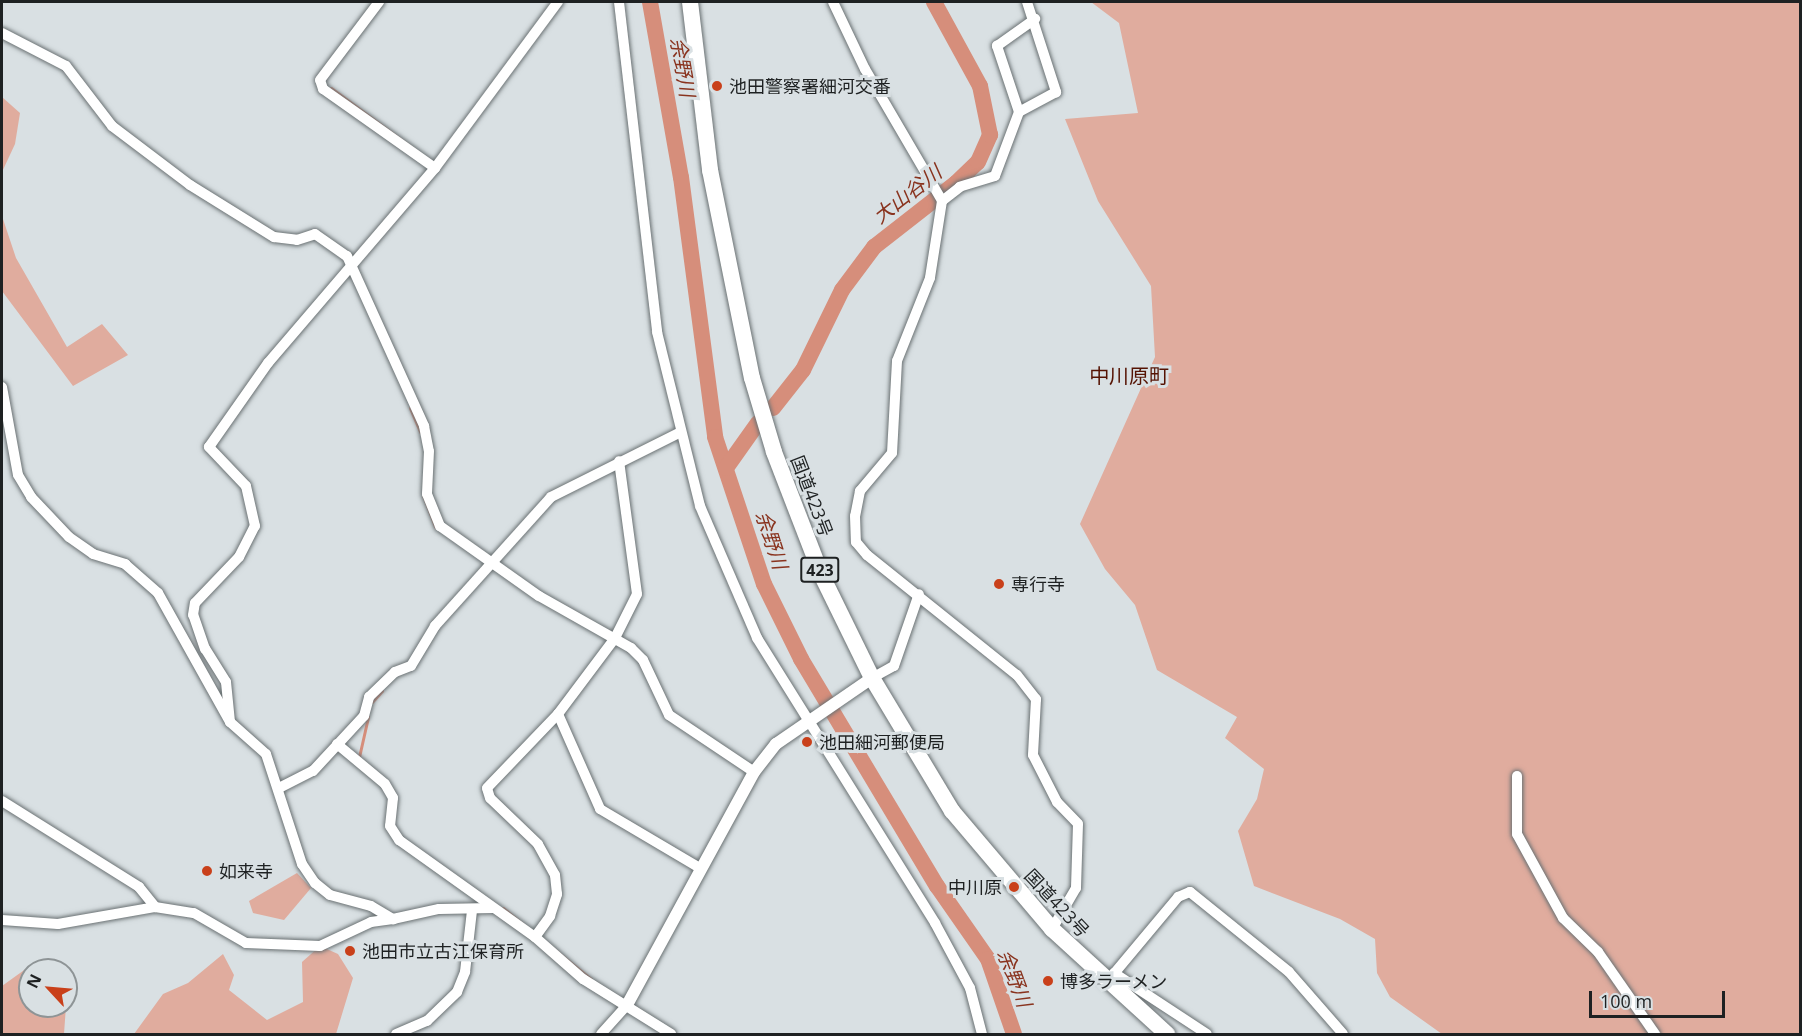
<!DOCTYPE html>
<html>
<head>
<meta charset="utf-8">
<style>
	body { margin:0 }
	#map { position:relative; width:1802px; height:1036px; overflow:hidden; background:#d9e0e3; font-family:"Open Sans","Noto Sans JP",sans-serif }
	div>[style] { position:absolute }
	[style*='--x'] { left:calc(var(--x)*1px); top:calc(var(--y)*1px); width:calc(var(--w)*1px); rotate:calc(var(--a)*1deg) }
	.green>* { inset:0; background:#e0ac9e }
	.stream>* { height:3px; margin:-1.5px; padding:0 1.5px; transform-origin:1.5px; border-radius:1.5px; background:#d68e7b }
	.river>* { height:16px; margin:-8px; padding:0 8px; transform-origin:8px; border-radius:8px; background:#d68e7b }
	.roads { filter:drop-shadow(0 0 2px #6a7173) drop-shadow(0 0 2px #6a7173) }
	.minor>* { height:10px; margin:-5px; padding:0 5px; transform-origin:5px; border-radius:5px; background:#fff }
	.tertiary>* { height:12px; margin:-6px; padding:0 6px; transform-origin:6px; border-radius:6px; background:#fff }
	.trunk>* { height:16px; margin:-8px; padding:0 8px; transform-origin:8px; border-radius:8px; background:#fff }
	.dots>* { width:16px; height:16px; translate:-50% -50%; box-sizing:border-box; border:3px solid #d9e0e3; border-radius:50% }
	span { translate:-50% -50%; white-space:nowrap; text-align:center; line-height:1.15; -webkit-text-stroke:6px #d9e0e3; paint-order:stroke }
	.shield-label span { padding:2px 4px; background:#d9e0e3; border:2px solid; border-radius:4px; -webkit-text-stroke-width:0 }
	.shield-label { font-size:16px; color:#1e2122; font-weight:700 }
	.poi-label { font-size:18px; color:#1e2122 }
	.left { translate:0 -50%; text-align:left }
	.right { translate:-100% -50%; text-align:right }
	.street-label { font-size:18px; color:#1e2122 }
	.water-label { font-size:20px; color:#89331e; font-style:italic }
	.neighbourhood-label { font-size:20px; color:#551303 }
	.frame { position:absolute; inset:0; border:3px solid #1e2122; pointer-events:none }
	.north { position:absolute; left:18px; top:958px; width:60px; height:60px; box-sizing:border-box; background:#d9e0e3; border:2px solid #8e9496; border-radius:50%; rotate:296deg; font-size:16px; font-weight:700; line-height:24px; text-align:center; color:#1e2122 }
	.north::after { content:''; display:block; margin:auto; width:21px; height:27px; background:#c9401a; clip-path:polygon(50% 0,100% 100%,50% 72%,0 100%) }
	.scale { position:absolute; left:1589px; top:991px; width:136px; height:27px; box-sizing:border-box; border:3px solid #1e2122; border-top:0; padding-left:8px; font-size:18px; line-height:21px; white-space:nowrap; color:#1e2122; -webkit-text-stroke:4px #d9e0e3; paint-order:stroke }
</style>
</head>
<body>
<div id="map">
	<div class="green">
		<i style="clip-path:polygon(1091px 2px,1800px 2px,1800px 1034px,1442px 1034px,1390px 997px,1377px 973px,1375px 939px,1340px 919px,1254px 886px,1238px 831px,1257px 799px,1264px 769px,1225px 738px,1237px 717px,1157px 670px,1135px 605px,1105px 569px,1080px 524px,1155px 357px,1151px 286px,1098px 201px,1065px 119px,1138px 113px,1119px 23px)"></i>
		<i style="clip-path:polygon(2px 97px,20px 113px,15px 144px,2px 172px)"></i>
		<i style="clip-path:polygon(2px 216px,16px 258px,67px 347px,102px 324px,128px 355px,73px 386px,2px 291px)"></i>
		<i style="clip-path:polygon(297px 873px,311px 888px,284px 920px,253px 913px,249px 901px)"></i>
		<i style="clip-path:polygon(320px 946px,338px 954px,353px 978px,336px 1034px,134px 1034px,163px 994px,188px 983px,223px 954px,234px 975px,229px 990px,267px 1020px,303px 1002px,302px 962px)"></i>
		<i style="clip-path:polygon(27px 968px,30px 1006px,66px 1006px,64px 1034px,2px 1034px,2px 986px)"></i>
	</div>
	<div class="stream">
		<i style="--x:331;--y:88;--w:123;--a:36.4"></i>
		<i style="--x:410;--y:408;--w:26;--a:67"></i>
		<i style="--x:423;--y:495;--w:34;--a:69"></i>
		<i style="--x:372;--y:702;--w:15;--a:-48"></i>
		<i style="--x:359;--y:757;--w:41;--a:-77.3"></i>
		<i style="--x:503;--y:908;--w:113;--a:38.9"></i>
	</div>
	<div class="river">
		<i style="--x:650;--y:2;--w:178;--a:80"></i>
		<i style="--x:681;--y:177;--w:262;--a:82.5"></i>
		<i style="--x:715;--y:437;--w:155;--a:71.6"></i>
		<i style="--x:764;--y:584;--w:84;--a:63.7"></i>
		<i style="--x:801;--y:659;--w:265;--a:59.1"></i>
		<i style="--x:937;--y:886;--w:89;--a:55.1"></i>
		<i style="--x:988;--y:959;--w:79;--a:70.9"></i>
		<i style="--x:773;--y:408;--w:48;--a:-51.7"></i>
		<i style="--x:803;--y:370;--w:89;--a:-64"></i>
		<i style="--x:842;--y:290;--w:54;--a:-53.3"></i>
		<i style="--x:874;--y:247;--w:104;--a:-38"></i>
		<i style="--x:956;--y:183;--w:30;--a:-44"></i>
		<i style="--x:978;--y:162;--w:30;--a:-66"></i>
		<i style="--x:990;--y:135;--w:50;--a:-101.5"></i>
		<i style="--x:980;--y:86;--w:96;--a:-118.7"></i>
		<i style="--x:726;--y:468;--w:55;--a:-54.6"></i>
	</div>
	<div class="roads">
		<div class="minor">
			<i style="--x:619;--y:2;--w:332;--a:83.4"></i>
			<i style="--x:657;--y:332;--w:179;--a:76.1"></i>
			<i style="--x:700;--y:506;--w:144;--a:66.6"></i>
			<i style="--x:757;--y:638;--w:336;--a:58"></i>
			<i style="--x:935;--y:923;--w:74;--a:61.7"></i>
			<i style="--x:970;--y:988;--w:48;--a:75.4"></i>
			<i style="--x:833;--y:2;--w:74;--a:64.5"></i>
			<i style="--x:865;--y:69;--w:153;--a:59.7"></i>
			<i style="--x:1027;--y:2;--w:95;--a:72.1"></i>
			<i style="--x:1056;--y:92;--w:42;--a:151.6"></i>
			<i style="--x:1019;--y:112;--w:68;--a:110.6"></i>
			<i style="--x:995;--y:176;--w:37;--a:163"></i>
			<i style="--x:960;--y:187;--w:23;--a:142"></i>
			<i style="--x:942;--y:201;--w:78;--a:98.9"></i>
			<i style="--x:930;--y:278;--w:89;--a:111.7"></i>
			<i style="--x:897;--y:361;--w:92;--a:93.1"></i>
			<i style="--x:892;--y:453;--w:50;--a:130.1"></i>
			<i style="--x:860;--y:491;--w:25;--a:101"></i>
			<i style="--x:855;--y:516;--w:26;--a:88"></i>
			<i style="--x:856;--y:542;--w:17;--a:50"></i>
			<i style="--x:867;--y:555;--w:192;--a:38.7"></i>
			<i style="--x:1017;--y:675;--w:31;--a:52"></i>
			<i style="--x:1036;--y:699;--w:56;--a:93.1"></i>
			<i style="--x:1033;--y:755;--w:53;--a:62.9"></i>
			<i style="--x:1057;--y:802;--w:30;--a:46"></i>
			<i style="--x:1078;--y:824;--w:64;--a:91.8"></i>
			<i style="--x:1076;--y:888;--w:48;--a:120.3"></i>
			<i style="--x:2;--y:33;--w:72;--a:27.3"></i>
			<i style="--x:66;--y:66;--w:76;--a:52.5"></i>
			<i style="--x:112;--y:126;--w:98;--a:37.1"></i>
			<i style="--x:190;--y:185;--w:99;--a:31.8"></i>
			<i style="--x:274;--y:237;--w:23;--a:7"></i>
			<i style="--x:297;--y:240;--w:19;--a:-18"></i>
			<i style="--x:315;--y:234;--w:39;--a:35"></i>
			<i style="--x:347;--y:256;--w:187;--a:65.6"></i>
			<i style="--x:424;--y:426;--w:25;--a:79"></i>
			<i style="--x:429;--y:451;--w:43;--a:92.7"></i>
			<i style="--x:427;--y:494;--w:35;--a:68"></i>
			<i style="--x:440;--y:526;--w:121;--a:35.3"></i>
			<i style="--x:539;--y:596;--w:106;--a:29.5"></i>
			<i style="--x:631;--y:648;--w:17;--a:45"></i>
			<i style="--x:643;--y:660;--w:61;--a:64.7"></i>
			<i style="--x:669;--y:715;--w:102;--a:33.8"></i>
			<i style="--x:1019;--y:112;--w:70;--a:-108.4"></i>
			<i style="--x:997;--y:46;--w:47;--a:-35.4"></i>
			<i style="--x:435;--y:168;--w:207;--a:-53.5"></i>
			<i style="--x:2;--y:387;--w:89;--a:79.7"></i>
			<i style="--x:18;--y:475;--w:26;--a:59"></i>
			<i style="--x:31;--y:497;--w:55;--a:46.5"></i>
			<i style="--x:69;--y:537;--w:29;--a:35"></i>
			<i style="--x:93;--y:554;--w:34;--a:17"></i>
			<i style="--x:125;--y:564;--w:44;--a:41.3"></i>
			<i style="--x:158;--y:593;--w:148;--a:60.8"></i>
			<i style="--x:230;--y:722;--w:48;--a:41.6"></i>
			<i style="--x:266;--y:754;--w:116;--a:71.9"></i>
			<i style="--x:302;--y:864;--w:23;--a:56"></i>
			<i style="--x:315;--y:883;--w:19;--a:39"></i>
			<i style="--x:330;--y:895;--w:42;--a:15"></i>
			<i style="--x:371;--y:906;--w:26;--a:31"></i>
			<i style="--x:393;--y:919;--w:47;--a:-12.3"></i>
			<i style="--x:439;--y:909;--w:54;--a:-1.1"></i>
			<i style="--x:872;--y:678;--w:25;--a:-29"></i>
			<i style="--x:894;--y:666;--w:76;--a:-70.9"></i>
			<i style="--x:558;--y:714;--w:104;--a:66.1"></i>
			<i style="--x:600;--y:809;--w:114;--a:30.6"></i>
			<i style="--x:230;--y:722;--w:40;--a:-95.7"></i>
			<i style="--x:226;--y:682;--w:39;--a:-122"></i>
			<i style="--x:205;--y:649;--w:36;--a:-109"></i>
			<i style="--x:193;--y:615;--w:12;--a:-81"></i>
			<i style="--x:195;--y:603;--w:64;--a:-46.3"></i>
			<i style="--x:239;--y:557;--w:35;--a:-63"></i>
			<i style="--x:255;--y:526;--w:41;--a:-102.7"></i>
			<i style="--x:246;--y:486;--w:54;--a:-133.5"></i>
			<i style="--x:209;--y:447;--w:103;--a:-54.9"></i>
			<i style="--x:268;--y:363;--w:257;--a:-49.4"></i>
			<i style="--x:435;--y:168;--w:137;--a:-144.8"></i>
			<i style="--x:323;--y:89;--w:9;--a:-108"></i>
			<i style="--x:320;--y:80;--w:98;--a:-52.9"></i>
			<i style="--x:337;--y:744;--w:62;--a:39.8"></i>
			<i style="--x:385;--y:784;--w:16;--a:60"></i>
			<i style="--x:393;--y:798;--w:28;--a:96"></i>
			<i style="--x:390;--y:826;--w:17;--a:57"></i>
			<i style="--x:399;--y:840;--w:167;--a:35.5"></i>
			<i style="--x:535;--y:937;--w:64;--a:41.2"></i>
			<i style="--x:583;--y:979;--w:104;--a:32"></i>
			<i style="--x:1517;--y:776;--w:58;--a:90"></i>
			<i style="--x:1517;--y:834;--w:96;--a:61.3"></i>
			<i style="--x:1563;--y:918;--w:49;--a:44.2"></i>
			<i style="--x:1598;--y:952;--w:100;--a:55.2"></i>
			<i style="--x:279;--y:788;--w:38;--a:-27"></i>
			<i style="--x:313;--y:771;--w:75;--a:-47.2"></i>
			<i style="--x:364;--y:716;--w:20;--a:-75"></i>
			<i style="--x:369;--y:697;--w:36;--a:-44"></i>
			<i style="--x:395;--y:672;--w:17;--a:-21"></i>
			<i style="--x:411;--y:666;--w:47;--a:-59"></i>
			<i style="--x:435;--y:626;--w:173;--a:-48"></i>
			<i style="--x:551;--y:497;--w:143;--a:-26.6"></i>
			<i style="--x:2;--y:801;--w:162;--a:32.1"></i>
			<i style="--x:139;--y:887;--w:26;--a:51"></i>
			<i style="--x:2;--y:920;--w:56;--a:4.1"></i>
			<i style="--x:58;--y:924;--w:98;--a:-9.9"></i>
			<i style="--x:155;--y:907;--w:39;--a:9"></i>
			<i style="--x:194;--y:913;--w:60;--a:30"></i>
			<i style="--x:246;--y:943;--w:74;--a:2.3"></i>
			<i style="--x:320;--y:946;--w:56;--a:-25.2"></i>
			<i style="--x:371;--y:922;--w:22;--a:-8"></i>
			<i style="--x:535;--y:937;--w:26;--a:-54"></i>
			<i style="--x:550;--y:916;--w:23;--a:-72"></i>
			<i style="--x:557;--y:894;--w:19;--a:-96"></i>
			<i style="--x:555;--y:875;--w:35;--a:-119"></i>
			<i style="--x:538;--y:844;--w:66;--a:-136.2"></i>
			<i style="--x:490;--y:798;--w:10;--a:-107"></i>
			<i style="--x:487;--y:788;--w:103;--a:-46.2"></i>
			<i style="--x:558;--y:714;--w:95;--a:-53.1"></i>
			<i style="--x:615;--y:638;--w:49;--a:-63.4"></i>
			<i style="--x:637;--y:594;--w:134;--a:-97.7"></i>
			<i style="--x:1114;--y:973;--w:111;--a:33.3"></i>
			<i style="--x:1107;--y:982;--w:111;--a:-50.1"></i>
			<i style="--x:1178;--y:897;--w:13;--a:-23"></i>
			<i style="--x:1190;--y:892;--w:127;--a:38.9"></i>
			<i style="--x:1289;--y:972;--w:82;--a:48.9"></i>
			<i style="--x:396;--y:1034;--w:34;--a:-23"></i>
			<i style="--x:427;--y:1021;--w:42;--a:-44"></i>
			<i style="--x:457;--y:992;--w:22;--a:-68"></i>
			<i style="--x:465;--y:972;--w:61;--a:-83.5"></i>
			<i style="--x:601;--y:1034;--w:39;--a:-48"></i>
		</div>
		<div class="tertiary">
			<i style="--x:627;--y:1005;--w:265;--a:-61.4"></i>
			<i style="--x:754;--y:772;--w:36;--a:-52"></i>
			<i style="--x:776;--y:744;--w:116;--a:-34.5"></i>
		</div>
		<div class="trunk">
			<i style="--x:690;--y:2;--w:169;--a:83.2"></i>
			<i style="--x:710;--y:170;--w:212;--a:78.6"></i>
			<i style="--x:752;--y:378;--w:77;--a:73.4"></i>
			<i style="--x:774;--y:452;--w:131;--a:68.9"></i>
			<i style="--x:821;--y:574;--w:116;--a:63.9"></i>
			<i style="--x:872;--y:678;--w:155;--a:59"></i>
			<i style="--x:952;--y:811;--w:155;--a:49.7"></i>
			<i style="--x:1052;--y:929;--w:156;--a:42.4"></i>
		</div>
	</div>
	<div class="dots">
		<i style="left:717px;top:86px;background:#c9401a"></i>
		<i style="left:999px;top:584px;background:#c9401a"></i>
		<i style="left:807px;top:742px;background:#c9401a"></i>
		<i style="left:207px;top:871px;background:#c9401a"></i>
		<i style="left:1014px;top:887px;background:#c9401a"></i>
		<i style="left:350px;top:951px;background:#c9401a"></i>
		<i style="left:1048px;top:981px;background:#c9401a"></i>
	</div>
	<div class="shield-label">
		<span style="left:820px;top:570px">423</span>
	</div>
	<div class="poi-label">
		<span class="left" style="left:729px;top:86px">池田警察署細河交番</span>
		<span class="left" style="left:1011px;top:584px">専行寺</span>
		<span class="left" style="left:819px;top:742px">池田細河郵便局</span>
		<span class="left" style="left:219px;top:871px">如来寺</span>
		<span class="right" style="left:1002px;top:887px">中川原</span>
		<span class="left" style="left:362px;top:951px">池田市立古江保育所</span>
		<span class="left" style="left:1060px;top:981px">博多ラーメン</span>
	</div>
	<div class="street-label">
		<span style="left:812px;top:496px;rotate:69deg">国道423号</span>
		<span style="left:1057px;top:903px;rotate:47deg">国道423号</span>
	</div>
	<div class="water-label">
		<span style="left:683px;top:67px;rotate:80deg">余野川</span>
		<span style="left:907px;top:194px;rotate:-38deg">大山谷川</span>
		<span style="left:772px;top:540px;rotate:72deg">余野川</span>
		<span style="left:1015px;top:978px;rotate:69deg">余野川</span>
	</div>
	<div class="neighbourhood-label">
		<span style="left:1129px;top:375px">中川原町</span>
	</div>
	<div class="frame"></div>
	<div class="north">N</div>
	<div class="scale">100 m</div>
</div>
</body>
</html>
